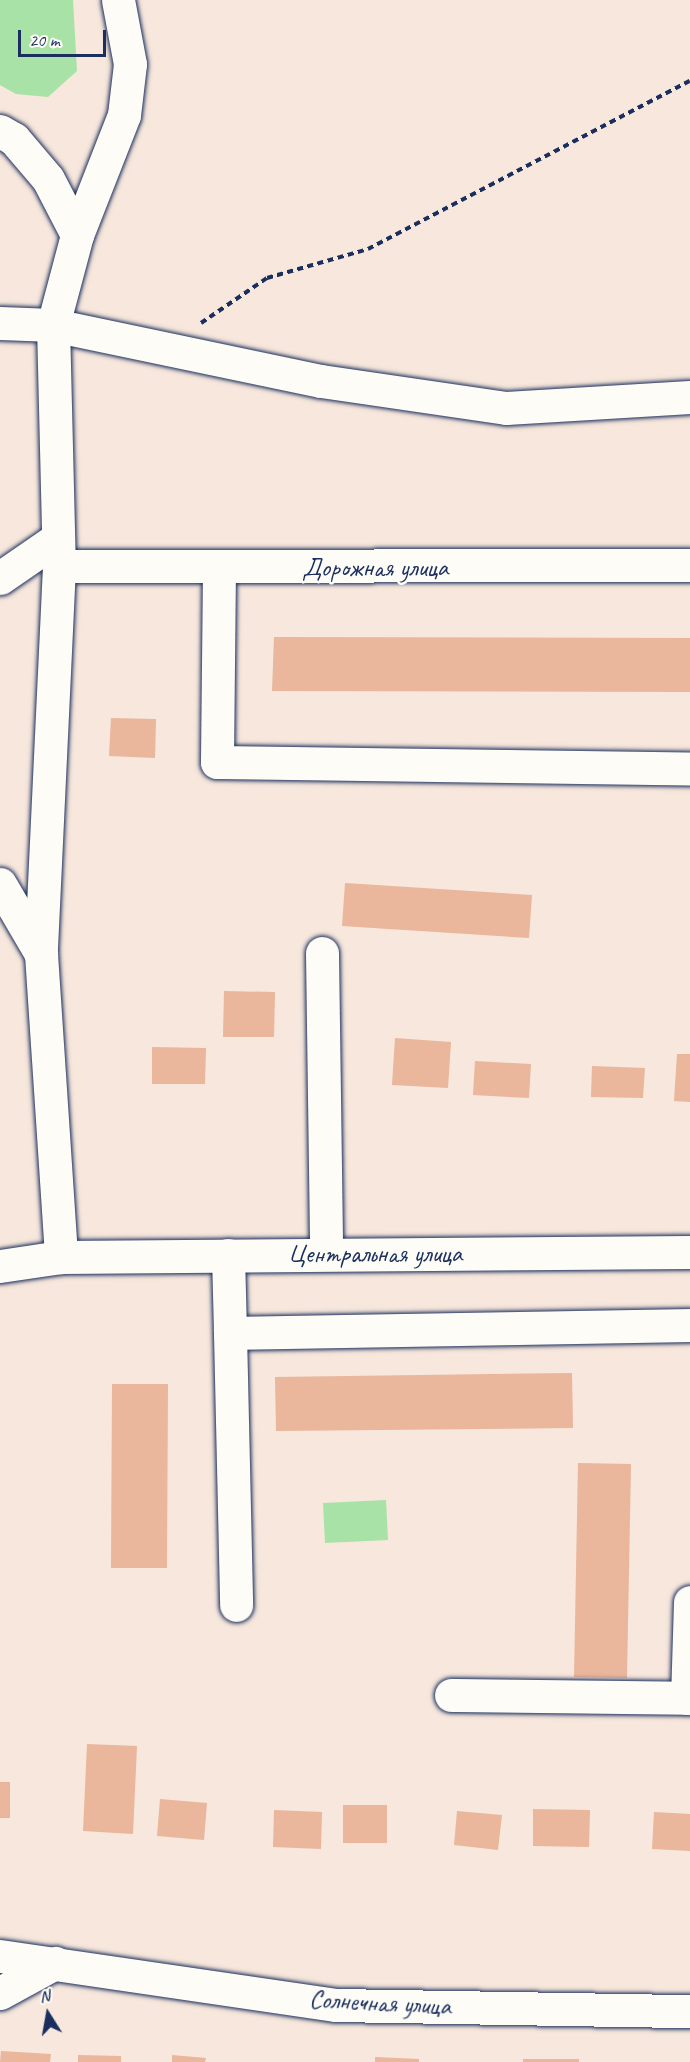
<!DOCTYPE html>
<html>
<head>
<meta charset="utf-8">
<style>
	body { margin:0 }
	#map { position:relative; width:690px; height:2062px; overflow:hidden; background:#f7e7dc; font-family:Caveat,sans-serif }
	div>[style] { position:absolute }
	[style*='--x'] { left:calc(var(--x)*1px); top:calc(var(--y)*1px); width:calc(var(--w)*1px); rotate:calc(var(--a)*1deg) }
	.green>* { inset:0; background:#a9e2a6 }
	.building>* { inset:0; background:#eab69c }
	.path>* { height:4px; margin-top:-2px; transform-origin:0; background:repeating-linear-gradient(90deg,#1b2f5e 0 6px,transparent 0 10.5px) }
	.roads { filter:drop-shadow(0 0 2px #1b2f5e) drop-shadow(0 0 2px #1b2f5e) }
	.minor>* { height:33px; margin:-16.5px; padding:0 16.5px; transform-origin:16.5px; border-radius:16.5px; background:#fdfcf7 }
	span { translate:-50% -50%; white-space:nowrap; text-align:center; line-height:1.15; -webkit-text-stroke:5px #fdfcf7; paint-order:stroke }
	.street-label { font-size:26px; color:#1b2f5e }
	.north { position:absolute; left:18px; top:1984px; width:60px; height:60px; -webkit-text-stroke:4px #fdfcf7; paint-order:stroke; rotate:349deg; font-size:16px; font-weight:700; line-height:24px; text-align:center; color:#1b2f5e }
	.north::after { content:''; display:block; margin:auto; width:21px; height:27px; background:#1b2f5e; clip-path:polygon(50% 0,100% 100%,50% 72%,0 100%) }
	.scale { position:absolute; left:18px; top:30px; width:88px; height:27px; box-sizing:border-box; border:3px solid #1b2f5e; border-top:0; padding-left:8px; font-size:18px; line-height:21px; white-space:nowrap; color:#1b2f5e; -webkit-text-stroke:4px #fdfcf7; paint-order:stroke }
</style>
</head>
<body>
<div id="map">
	<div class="green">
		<i style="clip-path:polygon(0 0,73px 0,77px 71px,48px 97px,16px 94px,0 85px)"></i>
		<i style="clip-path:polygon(386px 1500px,388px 1540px,325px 1543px,323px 1503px)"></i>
	</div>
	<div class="building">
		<i style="clip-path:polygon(274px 637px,690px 638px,690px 692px,272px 691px)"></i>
		<i style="clip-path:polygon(111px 718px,156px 719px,155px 758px,109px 756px)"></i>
		<i style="clip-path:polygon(345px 883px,532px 895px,529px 938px,342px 926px)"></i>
		<i style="clip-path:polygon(224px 991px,275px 992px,274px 1037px,223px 1037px)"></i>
		<i style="clip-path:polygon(395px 1038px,451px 1042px,448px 1088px,392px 1085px)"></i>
		<i style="clip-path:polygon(152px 1047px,206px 1048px,205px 1084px,152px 1084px)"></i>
		<i style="clip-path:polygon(677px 1054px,690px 1054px,690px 1102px,674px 1101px)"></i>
		<i style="clip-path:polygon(475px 1061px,531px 1064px,529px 1098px,473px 1095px)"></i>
		<i style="clip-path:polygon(592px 1066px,645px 1068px,643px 1098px,591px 1097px)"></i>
		<i style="clip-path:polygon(572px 1373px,573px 1428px,276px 1431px,275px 1377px)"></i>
		<i style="clip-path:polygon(112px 1384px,168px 1384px,167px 1568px,111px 1568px)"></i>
		<i style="clip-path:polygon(578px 1463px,631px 1464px,627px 1678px,574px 1677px)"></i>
		<i style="clip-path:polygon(87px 1744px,137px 1746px,133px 1834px,83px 1831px)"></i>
		<i style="clip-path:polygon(0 1782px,10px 1782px,10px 1818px,0 1818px)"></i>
		<i style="clip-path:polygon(160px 1799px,207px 1803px,204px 1840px,157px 1836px)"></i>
		<i style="clip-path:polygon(343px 1805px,387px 1805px,387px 1843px,343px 1843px)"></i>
		<i style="clip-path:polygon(533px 1809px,590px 1810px,589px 1847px,533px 1846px)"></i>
		<i style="clip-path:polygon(274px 1810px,322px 1812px,321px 1849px,273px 1847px)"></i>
		<i style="clip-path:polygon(457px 1811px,502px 1815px,498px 1850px,454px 1845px)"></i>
		<i style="clip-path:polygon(654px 1812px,690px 1814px,690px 1851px,652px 1849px)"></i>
		<i style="clip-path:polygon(1px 2051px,51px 2054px,50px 2062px,0 2062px)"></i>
		<i style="clip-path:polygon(78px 2055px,121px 2056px,121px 2062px,78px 2062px)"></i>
		<i style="clip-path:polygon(172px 2055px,206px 2058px,205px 2062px,172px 2062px)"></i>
		<i style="clip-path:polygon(375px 2057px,419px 2059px,419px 2062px,375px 2062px)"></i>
		<i style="clip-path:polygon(523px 2059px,579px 2059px,579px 2062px,523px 2062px)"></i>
	</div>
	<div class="path">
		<i style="--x:201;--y:323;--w:80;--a:-34.3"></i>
		<i style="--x:267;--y:278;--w:105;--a:-16"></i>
		<i style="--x:368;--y:249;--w:363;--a:-27.6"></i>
	</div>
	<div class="roads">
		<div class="minor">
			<i style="--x:0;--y:131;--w:16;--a:30"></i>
			<i style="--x:14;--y:139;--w:52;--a:49.6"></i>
			<i style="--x:48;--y:179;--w:63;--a:62.6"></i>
			<i style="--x:77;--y:235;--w:93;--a:104.9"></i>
			<i style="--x:53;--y:325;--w:241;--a:88.6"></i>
			<i style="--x:59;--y:566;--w:388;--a:92.7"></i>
			<i style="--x:41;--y:954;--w:304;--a:86.2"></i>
			<i style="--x:77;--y:235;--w:129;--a:-68.6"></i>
			<i style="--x:124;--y:115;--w:51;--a:-83.3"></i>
			<i style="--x:130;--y:64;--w:65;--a:-100.6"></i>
			<i style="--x:0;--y:323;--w:53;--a:2.2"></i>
			<i style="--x:53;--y:325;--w:274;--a:11.8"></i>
			<i style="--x:321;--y:381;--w:187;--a:8.3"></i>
			<i style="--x:506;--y:408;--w:184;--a:-3.4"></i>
			<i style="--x:59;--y:566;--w:631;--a:-0.09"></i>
			<i style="--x:219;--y:569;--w:193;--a:90.6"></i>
			<i style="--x:217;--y:762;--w:473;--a:0.8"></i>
			<i style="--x:0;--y:578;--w:70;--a:-34.6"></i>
			<i style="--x:0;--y:884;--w:81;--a:59.6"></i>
			<i style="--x:322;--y:953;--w:301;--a:89.2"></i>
			<i style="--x:228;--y:1255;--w:78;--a:88.5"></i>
			<i style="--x:230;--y:1333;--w:460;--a:-1"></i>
			<i style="--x:0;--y:1266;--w:62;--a:-8.4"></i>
			<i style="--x:61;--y:1257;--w:629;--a:-0.46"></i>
			<i style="--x:230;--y:1333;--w:272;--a:88.7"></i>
			<i style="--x:451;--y:1695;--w:239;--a:0.7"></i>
			<i style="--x:687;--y:1698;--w:96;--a:-88.2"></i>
			<i style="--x:0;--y:1956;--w:340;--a:8.3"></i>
			<i style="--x:336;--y:2005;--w:354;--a:1"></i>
			<i style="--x:0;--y:1993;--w:63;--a:-28.6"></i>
		</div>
	</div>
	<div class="street-label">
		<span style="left:375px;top:568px">Дорожная улица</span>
		<span style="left:375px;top:1254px">Центральная улица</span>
		<span style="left:380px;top:2003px;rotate:3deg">Солнечная улица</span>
	</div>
	<div class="north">N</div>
	<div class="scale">20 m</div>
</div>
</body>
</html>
